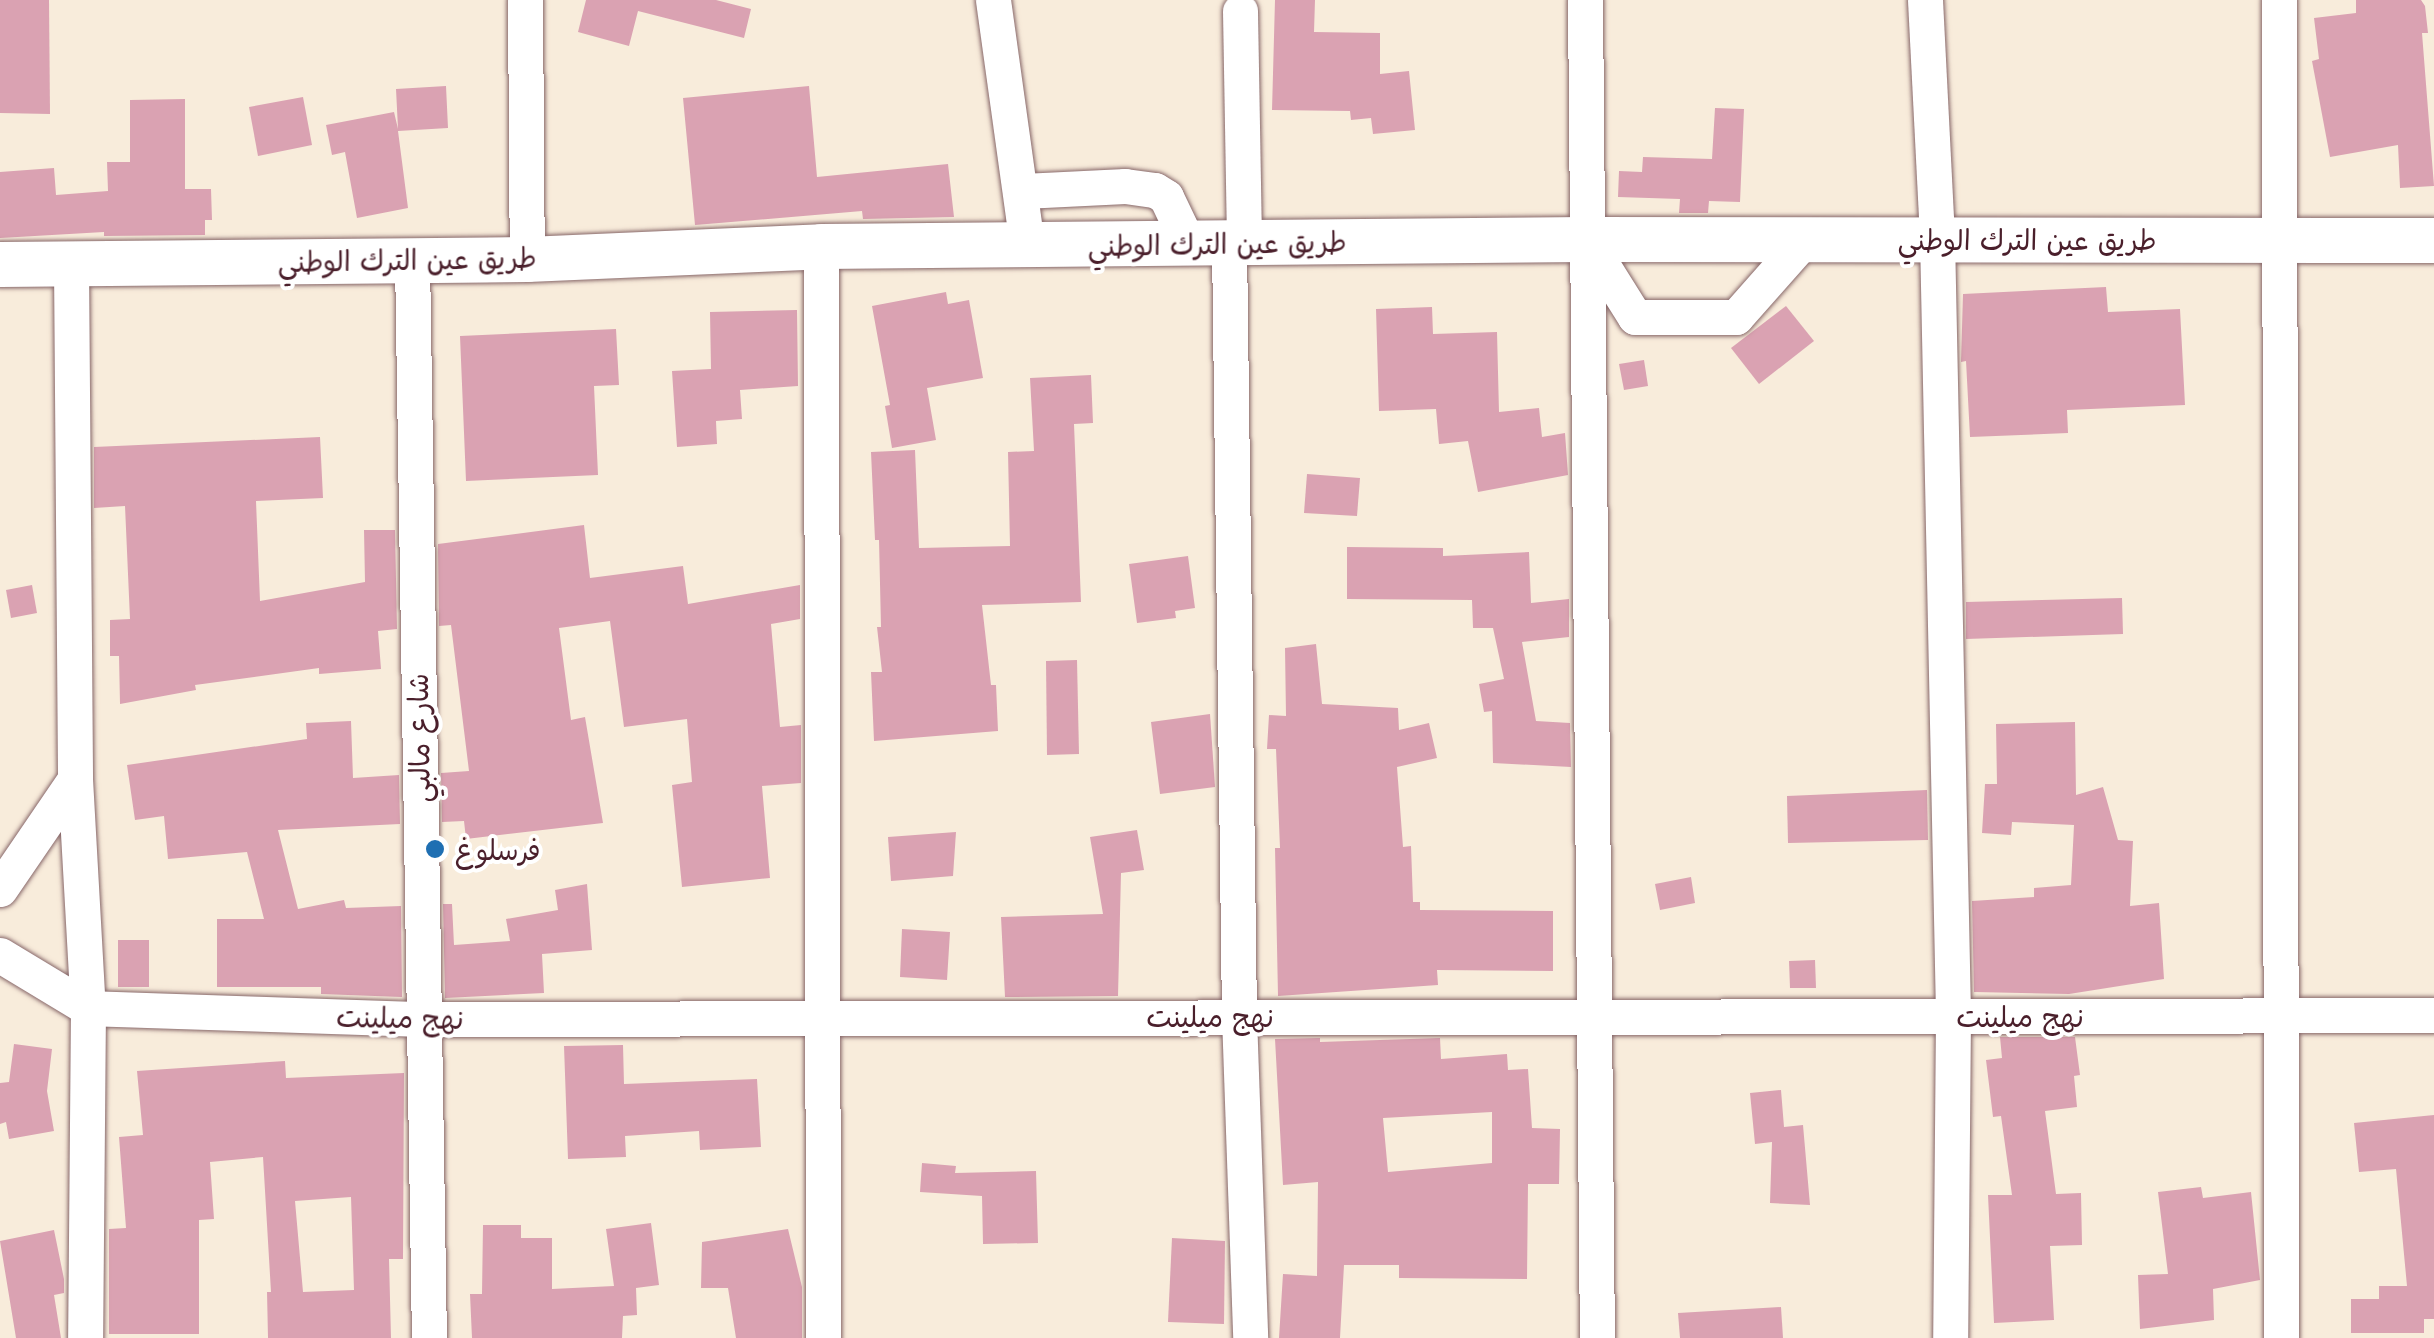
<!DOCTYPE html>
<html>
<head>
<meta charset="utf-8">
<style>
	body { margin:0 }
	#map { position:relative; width:2434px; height:1338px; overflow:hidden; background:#f8ecdb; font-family:"Playpen Sans","Playpen Sans Arabic",sans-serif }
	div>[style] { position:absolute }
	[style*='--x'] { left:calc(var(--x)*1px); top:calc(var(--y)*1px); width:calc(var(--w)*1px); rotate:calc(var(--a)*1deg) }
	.building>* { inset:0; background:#daa2b2 }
	.roads { filter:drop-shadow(0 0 2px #876769) drop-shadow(0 0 2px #876769) }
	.minor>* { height:35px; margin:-17.5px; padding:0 17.5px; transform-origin:17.5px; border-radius:17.5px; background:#fff }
	.major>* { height:45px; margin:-22.5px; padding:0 22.5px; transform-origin:22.5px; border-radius:22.5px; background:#fff }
	.dots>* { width:28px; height:28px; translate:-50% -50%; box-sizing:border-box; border:5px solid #fff; border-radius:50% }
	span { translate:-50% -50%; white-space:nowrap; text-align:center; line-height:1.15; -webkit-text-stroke:8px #fff; paint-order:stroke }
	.street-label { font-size:28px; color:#4a1f2b }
	.poi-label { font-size:28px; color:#4a1f2b }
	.left { translate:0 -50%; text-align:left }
</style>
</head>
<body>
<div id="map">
	<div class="building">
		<i style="clip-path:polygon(0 0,49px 0,50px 114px,0 113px)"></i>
		<i style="clip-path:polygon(586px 0,716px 0,751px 9px,744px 38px,638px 11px,629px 46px,578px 32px)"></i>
		<i style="clip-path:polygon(1275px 0,1315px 0,1314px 32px,1380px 33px,1380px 74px,1409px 71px,1415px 130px,1373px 134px,1371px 118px,1351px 120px,1350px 111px,1272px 110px)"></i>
		<i style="clip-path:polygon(2356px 0,2421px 0,2425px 6px,2428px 33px,2422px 33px,2434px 186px,2400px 188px,2398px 145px,2330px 157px,2312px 61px,2319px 59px,2314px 18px,2356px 13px)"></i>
		<i style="clip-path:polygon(446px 86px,448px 128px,398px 131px,408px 208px,357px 218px,345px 152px,332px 155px,326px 125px,394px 112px,398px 129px,396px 89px)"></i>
		<i style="clip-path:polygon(809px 86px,817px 177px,948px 164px,954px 217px,863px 219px,862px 211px,695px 225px,683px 98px)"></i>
		<i style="clip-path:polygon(303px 97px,312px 145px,258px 156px,249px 107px)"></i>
		<i style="clip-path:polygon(185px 99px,185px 189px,211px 189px,212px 220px,205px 220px,205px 235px,104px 236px,104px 232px,0 238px,0 172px,54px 168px,56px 195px,108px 191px,107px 162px,130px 162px,130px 100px)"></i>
		<i style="clip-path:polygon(1715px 108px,1744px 109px,1740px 202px,1709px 201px,1708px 213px,1679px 213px,1680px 199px,1618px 197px,1619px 171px,1642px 172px,1643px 157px,1712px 159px)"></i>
		<i style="clip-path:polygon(2106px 287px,2108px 312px,2180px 309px,2185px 405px,2067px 410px,2068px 433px,1970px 437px,1966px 361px,1961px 362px,1963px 294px)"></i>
		<i style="clip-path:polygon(946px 292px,948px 304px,969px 300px,983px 378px,927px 388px,936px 440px,892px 448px,885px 406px,890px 405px,872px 306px)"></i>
		<i style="clip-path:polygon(1786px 306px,1814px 341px,1759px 384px,1731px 348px)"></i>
		<i style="clip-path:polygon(1432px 307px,1433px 334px,1497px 332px,1499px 412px,1539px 408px,1542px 437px,1565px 433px,1568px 475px,1478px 492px,1468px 441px,1439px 444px,1436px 409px,1379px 411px,1376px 309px)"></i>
		<i style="clip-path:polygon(797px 310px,798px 386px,740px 390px,742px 419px,716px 421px,717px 444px,677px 447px,672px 371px,711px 369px,710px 312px)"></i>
		<i style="clip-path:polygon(616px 329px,619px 385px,594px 386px,598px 475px,466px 481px,460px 336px)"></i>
		<i style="clip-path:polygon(1644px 360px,1648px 386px,1624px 390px,1619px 364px)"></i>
		<i style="clip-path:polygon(1091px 375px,1093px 423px,1074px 424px,1081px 602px,982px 605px,991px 685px,996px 685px,998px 731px,874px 741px,871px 672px,882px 672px,877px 627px,881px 627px,879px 540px,875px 540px,871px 452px,915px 450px,919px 548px,1010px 546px,1008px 452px,1034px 451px,1030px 378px)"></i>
		<i style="clip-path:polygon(320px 437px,323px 498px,256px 501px,260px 601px,365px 582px,364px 530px,395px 530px,397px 629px,378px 631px,381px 669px,319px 674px,319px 668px,195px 685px,196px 690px,120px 704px,119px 656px,110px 656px,110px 620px,130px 619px,125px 506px,94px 508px,94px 447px)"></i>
		<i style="clip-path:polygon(1307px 474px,1360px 478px,1357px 516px,1304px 513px)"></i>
		<i style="clip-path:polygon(584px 525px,590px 578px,683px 566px,688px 604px,800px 585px,800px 619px,771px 624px,780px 727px,801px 725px,801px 783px,762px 786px,770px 878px,682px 887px,672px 785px,692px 782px,687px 719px,624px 727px,610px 621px,559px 628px,571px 720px,585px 717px,603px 823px,466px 839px,464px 821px,442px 822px,441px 773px,469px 771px,451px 625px,439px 626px,438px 544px)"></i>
		<i style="clip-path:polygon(1347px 547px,1443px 548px,1443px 556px,1529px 552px,1531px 603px,1569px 599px,1569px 637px,1522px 642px,1536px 721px,1570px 723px,1571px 767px,1493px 763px,1492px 711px,1484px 712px,1479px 684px,1504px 679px,1493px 628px,1473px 628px,1472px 600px,1347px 599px)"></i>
		<i style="clip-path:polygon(1188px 556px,1195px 608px,1175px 611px,1176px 618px,1137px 623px,1129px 564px)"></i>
		<i style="clip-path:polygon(32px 585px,37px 613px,11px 618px,6px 590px)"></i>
		<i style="clip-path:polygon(2122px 598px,2123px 634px,1966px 639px,1966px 602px)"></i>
		<i style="clip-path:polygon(1316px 644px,1322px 704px,1398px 708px,1399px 730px,1429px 723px,1437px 758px,1397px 767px,1403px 847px,1411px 846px,1413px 902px,1420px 902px,1420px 910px,1553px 911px,1553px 971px,1437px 970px,1438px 985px,1278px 996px,1275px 848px,1280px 848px,1276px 749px,1267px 749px,1269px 715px,1286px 716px,1285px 648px)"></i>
		<i style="clip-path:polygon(1077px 660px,1079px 754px,1047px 755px,1046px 661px)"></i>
		<i style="clip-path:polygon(1210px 714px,1215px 787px,1160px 794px,1151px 722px)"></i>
		<i style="clip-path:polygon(351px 721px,353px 778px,399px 775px,400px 824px,278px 830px,298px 909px,344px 900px,346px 908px,401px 906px,402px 997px,321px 994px,321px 987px,217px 987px,217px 919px,264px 919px,247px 852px,168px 859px,164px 816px,135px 820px,127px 765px,307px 739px,306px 723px)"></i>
		<i style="clip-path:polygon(2075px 722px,2076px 795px,2103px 787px,2118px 840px,2133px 841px,2130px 906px,2159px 903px,2164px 979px,2069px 994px,1974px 992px,1972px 901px,2034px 897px,2034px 888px,2071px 885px,2074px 825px,2012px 822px,2011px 835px,1982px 833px,1985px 784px,1997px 784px,1996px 724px)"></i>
		<i style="clip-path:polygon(1927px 790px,1928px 840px,1788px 843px,1787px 796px)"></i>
		<i style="clip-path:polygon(1137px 830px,1144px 870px,1121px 873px,1118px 996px,1005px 997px,1001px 917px,1103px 914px,1090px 837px)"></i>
		<i style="clip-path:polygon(956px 832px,953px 876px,891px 881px,888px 837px)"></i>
		<i style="clip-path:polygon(1691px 877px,1695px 903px,1660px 910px,1655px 884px)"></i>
		<i style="clip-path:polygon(587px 884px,592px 950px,542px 954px,544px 993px,445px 998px,443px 904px,452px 904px,454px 945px,510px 941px,506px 919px,558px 910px,555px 890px)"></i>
		<i style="clip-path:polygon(902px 929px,950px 932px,947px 980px,900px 977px)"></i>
		<i style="clip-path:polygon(118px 940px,149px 940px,149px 987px,118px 987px)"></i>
		<i style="clip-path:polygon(1815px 960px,1816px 988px,1790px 988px,1789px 961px)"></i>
		<i style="clip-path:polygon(2000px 1037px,2075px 1037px,2080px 1075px,2074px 1076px,2077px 1107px,2045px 1111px,2056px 1194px,2081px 1193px,2082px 1245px,2050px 1246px,2054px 1320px,1994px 1323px,1988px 1195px,2012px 1195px,2001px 1116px,1993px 1117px,1986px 1060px,2002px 1058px)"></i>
		<i style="clip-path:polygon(evenodd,1320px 1038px,1320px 1042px,1440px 1038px,1441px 1059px,1507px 1054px,1508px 1070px,1528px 1069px,1532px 1128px,1560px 1129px,1559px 1184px,1528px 1184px,1527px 1279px,1399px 1278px,1399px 1265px,1344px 1265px,1340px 1338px,1279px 1338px,1283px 1274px,1317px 1276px,1318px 1182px,1283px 1185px,1275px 1039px,1320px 1038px,1492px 1112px,1492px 1163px,1388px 1172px,1383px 1118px,1492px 1112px)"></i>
		<i style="clip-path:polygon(14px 1044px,52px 1049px,47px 1091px,54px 1131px,9px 1139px,6px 1122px,0 1124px,0 1083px,9px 1082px)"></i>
		<i style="clip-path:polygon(623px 1045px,624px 1084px,757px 1079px,761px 1147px,700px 1150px,699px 1131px,625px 1136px,626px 1157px,568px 1159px,564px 1046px)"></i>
		<i style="clip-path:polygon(evenodd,285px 1061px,286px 1078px,404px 1073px,403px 1259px,389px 1259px,391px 1338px,268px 1338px,267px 1292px,271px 1292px,263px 1157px,210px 1162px,214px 1219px,199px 1220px,199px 1334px,109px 1334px,109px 1229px,126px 1228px,119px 1137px,143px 1135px,137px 1071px,285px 1061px,351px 1197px,354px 1290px,303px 1292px,295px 1201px,351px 1197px)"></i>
		<i style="clip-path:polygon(1781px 1090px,1784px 1127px,1803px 1125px,1810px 1205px,1770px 1203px,1772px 1142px,1755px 1144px,1750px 1093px)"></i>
		<i style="clip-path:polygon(2434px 1115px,2434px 1319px,2424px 1319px,2424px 1333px,2351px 1333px,2351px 1299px,2379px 1299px,2379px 1286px,2407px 1286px,2396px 1169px,2359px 1172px,2354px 1123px)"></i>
		<i style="clip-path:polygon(922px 1163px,956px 1166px,955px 1173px,1036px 1171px,1038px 1243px,983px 1244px,982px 1196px,920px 1192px)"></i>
		<i style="clip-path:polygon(2201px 1187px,2203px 1198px,2251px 1192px,2260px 1280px,2213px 1289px,2214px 1320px,2140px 1329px,2138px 1275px,2168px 1274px,2158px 1192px)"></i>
		<i style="clip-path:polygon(651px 1223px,659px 1285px,636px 1288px,637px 1315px,623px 1316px,622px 1338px,472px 1338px,470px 1294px,482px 1294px,483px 1225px,521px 1225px,521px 1238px,552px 1238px,552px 1289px,614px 1286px,606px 1229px)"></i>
		<i style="clip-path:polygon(788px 1229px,802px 1287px,802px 1338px,736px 1338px,728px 1288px,701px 1288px,702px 1242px)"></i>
		<i style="clip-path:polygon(54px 1230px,64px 1279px,64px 1293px,54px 1295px,61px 1338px,16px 1338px,0 1241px)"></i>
		<i style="clip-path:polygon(1172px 1238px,1225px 1241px,1224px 1324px,1168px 1322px)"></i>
		<i style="clip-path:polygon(1781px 1307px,1783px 1338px,1680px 1338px,1678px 1313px)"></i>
	</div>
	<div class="roads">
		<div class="minor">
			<i style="--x:525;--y:0;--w:259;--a:89.6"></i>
			<i style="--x:993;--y:0;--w:247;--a:82.1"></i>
			<i style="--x:1585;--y:0;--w:1338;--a:89.49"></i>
			<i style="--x:1925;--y:0;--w:237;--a:87.1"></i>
			<i style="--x:1937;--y:237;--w:779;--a:88.82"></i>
			<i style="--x:1953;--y:1016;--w:322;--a:90.5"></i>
			<i style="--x:2279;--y:0;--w:1338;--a:89.91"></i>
			<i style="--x:1240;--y:11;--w:232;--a:89"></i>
			<i style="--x:1023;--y:191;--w:102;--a:-2.8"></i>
			<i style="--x:1125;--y:186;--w:30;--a:8"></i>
			<i style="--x:1155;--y:190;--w:13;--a:32"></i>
			<i style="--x:1166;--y:197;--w:51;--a:64.4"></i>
			<i style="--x:1586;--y:239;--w:92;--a:57.9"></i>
			<i style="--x:1635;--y:317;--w:101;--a:0"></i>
			<i style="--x:1736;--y:317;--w:106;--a:-48.5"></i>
			<i style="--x:1229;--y:243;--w:773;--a:89.26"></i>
			<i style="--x:1239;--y:1016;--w:322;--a:88"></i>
			<i style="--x:821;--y:246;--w:1092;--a:89.9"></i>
			<i style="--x:412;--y:259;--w:1079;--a:89.1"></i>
			<i style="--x:71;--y:264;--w:515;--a:89.55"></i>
			<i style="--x:75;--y:779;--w:229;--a:86.8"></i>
			<i style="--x:88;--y:1008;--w:330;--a:90.5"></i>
			<i style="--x:0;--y:889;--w:133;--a:-55.7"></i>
			<i style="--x:0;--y:955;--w:103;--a:31.1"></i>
			<i style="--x:88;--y:1008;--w:333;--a:1.9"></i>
			<i style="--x:421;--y:1019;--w:2013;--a:-0.11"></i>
		</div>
		<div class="major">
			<i style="--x:0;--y:264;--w:527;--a:-0.54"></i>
			<i style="--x:527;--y:259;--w:294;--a:-2.5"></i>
			<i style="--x:821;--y:246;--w:764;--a:-0.52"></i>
			<i style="--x:1585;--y:239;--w:849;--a:0.07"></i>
		</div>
	</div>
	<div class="dots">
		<i style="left:435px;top:849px;background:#1f6fb2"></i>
	</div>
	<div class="street-label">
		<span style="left:2027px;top:239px">طريق عين الترك الوطني</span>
		<span style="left:1217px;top:243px;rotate:-1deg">طريق عين الترك الوطني</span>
		<span style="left:407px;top:259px;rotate:-1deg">طريق عين الترك الوطني</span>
		<span style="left:418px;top:738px;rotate:-91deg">شارع مالبي</span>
		<span style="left:1210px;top:1016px">نهج ميلينت</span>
		<span style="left:2020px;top:1016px">نهج ميلينت</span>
		<span style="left:400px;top:1017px;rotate:1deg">نهج ميلينت</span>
	</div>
	<div class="poi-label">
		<span class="left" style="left:455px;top:849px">فرسلوغ</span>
	</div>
</div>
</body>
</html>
